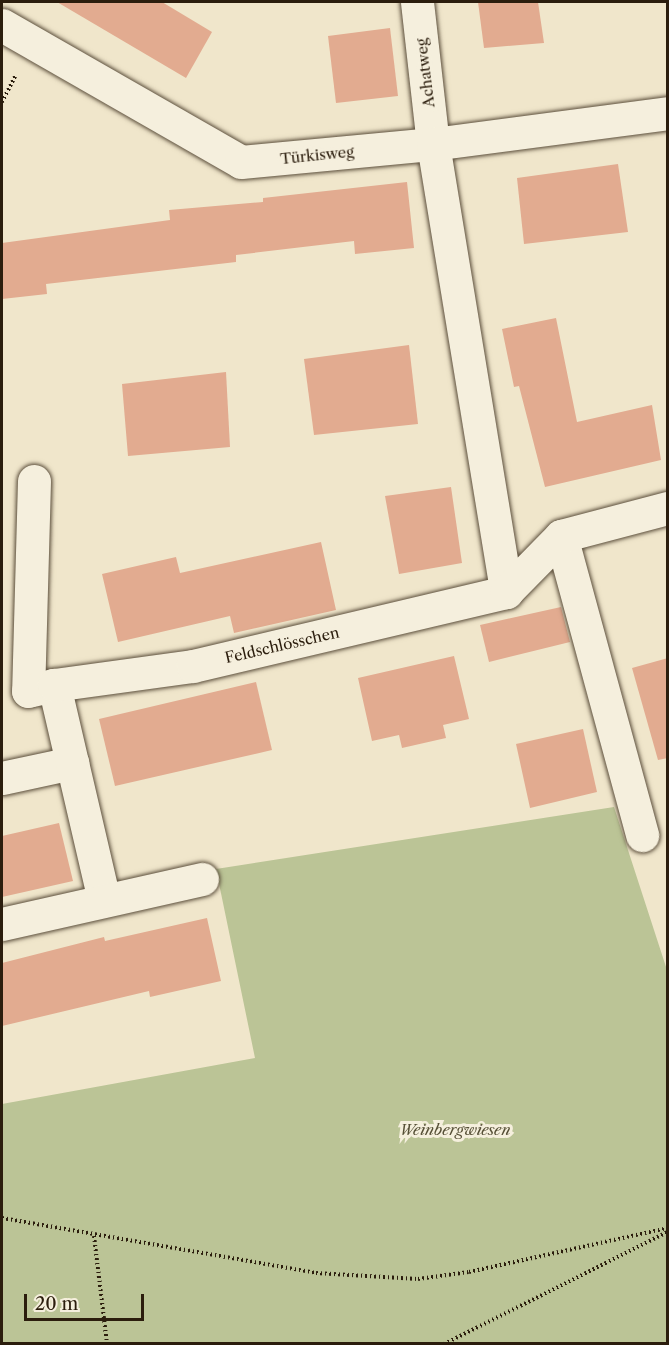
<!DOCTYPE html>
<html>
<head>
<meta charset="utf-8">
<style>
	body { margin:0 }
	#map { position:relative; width:669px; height:1345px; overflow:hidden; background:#f0e6cb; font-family:"Libre Caslon Text",serif }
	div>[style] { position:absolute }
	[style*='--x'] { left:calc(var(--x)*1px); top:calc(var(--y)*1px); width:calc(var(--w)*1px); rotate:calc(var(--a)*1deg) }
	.green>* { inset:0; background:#bbc496 }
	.building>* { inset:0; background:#e2ab90 }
	.path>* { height:4px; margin-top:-2px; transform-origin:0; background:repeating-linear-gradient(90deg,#2b1d0d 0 1.5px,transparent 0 4.5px) }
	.roads { filter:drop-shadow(0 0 2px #5c4f3c) drop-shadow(0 0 2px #5c4f3c) }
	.minor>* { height:33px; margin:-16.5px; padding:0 16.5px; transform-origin:16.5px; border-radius:16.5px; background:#f5efdd }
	span { translate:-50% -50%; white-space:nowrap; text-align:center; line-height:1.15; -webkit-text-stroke:6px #f5efdd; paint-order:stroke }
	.street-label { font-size:15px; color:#2b1d0d }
	.park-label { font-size:15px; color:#564f36; font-style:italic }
	.frame { position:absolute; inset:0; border:3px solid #2b1d0d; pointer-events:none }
	.scale { position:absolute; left:24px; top:1294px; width:120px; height:27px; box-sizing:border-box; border:3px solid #2b1d0d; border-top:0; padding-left:8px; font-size:18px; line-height:21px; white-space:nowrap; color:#2b1d0d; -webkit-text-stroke:4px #f5efdd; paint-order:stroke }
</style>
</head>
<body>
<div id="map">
	<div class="green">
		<i style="clip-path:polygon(614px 807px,667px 970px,667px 1343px,2px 1344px,2px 1104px,255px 1058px,216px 869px)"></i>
	</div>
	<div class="building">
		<i style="clip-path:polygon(57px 2px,162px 2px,212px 32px,186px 78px)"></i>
		<i style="clip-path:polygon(478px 2px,538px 2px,544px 43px,484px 48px)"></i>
		<i style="clip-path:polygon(390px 28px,398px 96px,336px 103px,328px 36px)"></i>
		<i style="clip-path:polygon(618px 164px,628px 232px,524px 244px,517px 178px)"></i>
		<i style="clip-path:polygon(407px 182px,414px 248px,355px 254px,354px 241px,236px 255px,236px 262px,46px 284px,47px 294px,2px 299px,2px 243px,170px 220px,169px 210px,263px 202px,263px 198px)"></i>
		<i style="clip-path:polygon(556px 318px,577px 422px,652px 405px,661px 460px,545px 487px,519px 386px,514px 387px,502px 329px)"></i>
		<i style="clip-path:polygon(409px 345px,418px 424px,314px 435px,304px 359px)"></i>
		<i style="clip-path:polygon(226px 372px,230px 447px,128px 456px,122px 384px)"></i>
		<i style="clip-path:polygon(451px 487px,462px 563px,399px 574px,385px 496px)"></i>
		<i style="clip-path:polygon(321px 542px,336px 610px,234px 633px,230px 616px,118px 642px,102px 574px,176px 557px,180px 573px)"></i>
		<i style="clip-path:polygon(561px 607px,570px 642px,489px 662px,480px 625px)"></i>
		<i style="clip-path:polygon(454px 656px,469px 719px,443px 725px,446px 738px,402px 748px,399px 735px,372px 741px,358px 678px)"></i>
		<i style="clip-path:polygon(668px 658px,668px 758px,658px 760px,632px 668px)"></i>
		<i style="clip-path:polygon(256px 682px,272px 750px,115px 786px,99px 719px)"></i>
		<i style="clip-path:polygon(583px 729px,597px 792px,530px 808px,516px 744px)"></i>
		<i style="clip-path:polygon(59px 823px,73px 881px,2px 897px,2px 836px)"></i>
		<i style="clip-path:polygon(207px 918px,221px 981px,150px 997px,149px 991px,2px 1026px,2px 963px,104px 937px,105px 941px)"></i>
	</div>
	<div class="path">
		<i style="--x:2;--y:102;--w:29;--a:-63"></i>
		<i style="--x:2;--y:1218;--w:319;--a:9.9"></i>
		<i style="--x:316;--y:1273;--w:102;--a:3.4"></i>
		<i style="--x:418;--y:1279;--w:51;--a:-7.8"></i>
		<i style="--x:469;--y:1272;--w:204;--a:-12.5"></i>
		<i style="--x:94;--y:1236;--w:109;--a:83.1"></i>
		<i style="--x:444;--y:1344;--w:250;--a:-26.6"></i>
	</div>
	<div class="roads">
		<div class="minor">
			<i style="--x:417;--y:2;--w:143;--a:83.6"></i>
			<i style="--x:433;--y:144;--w:454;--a:80.7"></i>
			<i style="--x:2;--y:25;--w:275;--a:29.8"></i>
			<i style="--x:241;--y:162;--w:193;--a:-5.4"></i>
			<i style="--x:433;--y:144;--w:237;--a:-7.5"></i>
			<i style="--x:34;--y:481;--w:210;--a:91.6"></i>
			<i style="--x:28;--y:691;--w:27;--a:-13"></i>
			<i style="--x:561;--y:536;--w:310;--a:74.8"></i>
			<i style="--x:2;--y:778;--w:72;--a:-12.1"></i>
			<i style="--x:104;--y:900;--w:221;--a:-103.1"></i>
			<i style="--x:54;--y:685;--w:140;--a:-7.8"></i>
			<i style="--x:193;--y:666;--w:322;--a:-13.3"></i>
			<i style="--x:506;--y:592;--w:78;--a:-45.5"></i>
			<i style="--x:561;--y:536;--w:111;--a:-14.7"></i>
			<i style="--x:2;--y:924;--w:205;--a:-12.7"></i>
		</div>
	</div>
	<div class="street-label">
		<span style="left:425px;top:73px;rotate:-97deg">Achatweg</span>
		<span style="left:317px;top:155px;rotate:-6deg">Türkisweg</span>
		<span style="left:282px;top:645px;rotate:-13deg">Feldschlösschen</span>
	</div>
	<div class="park-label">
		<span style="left:455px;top:1130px">Weinbergwiesen</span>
	</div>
	<div class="frame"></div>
	<div class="scale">20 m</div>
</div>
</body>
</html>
